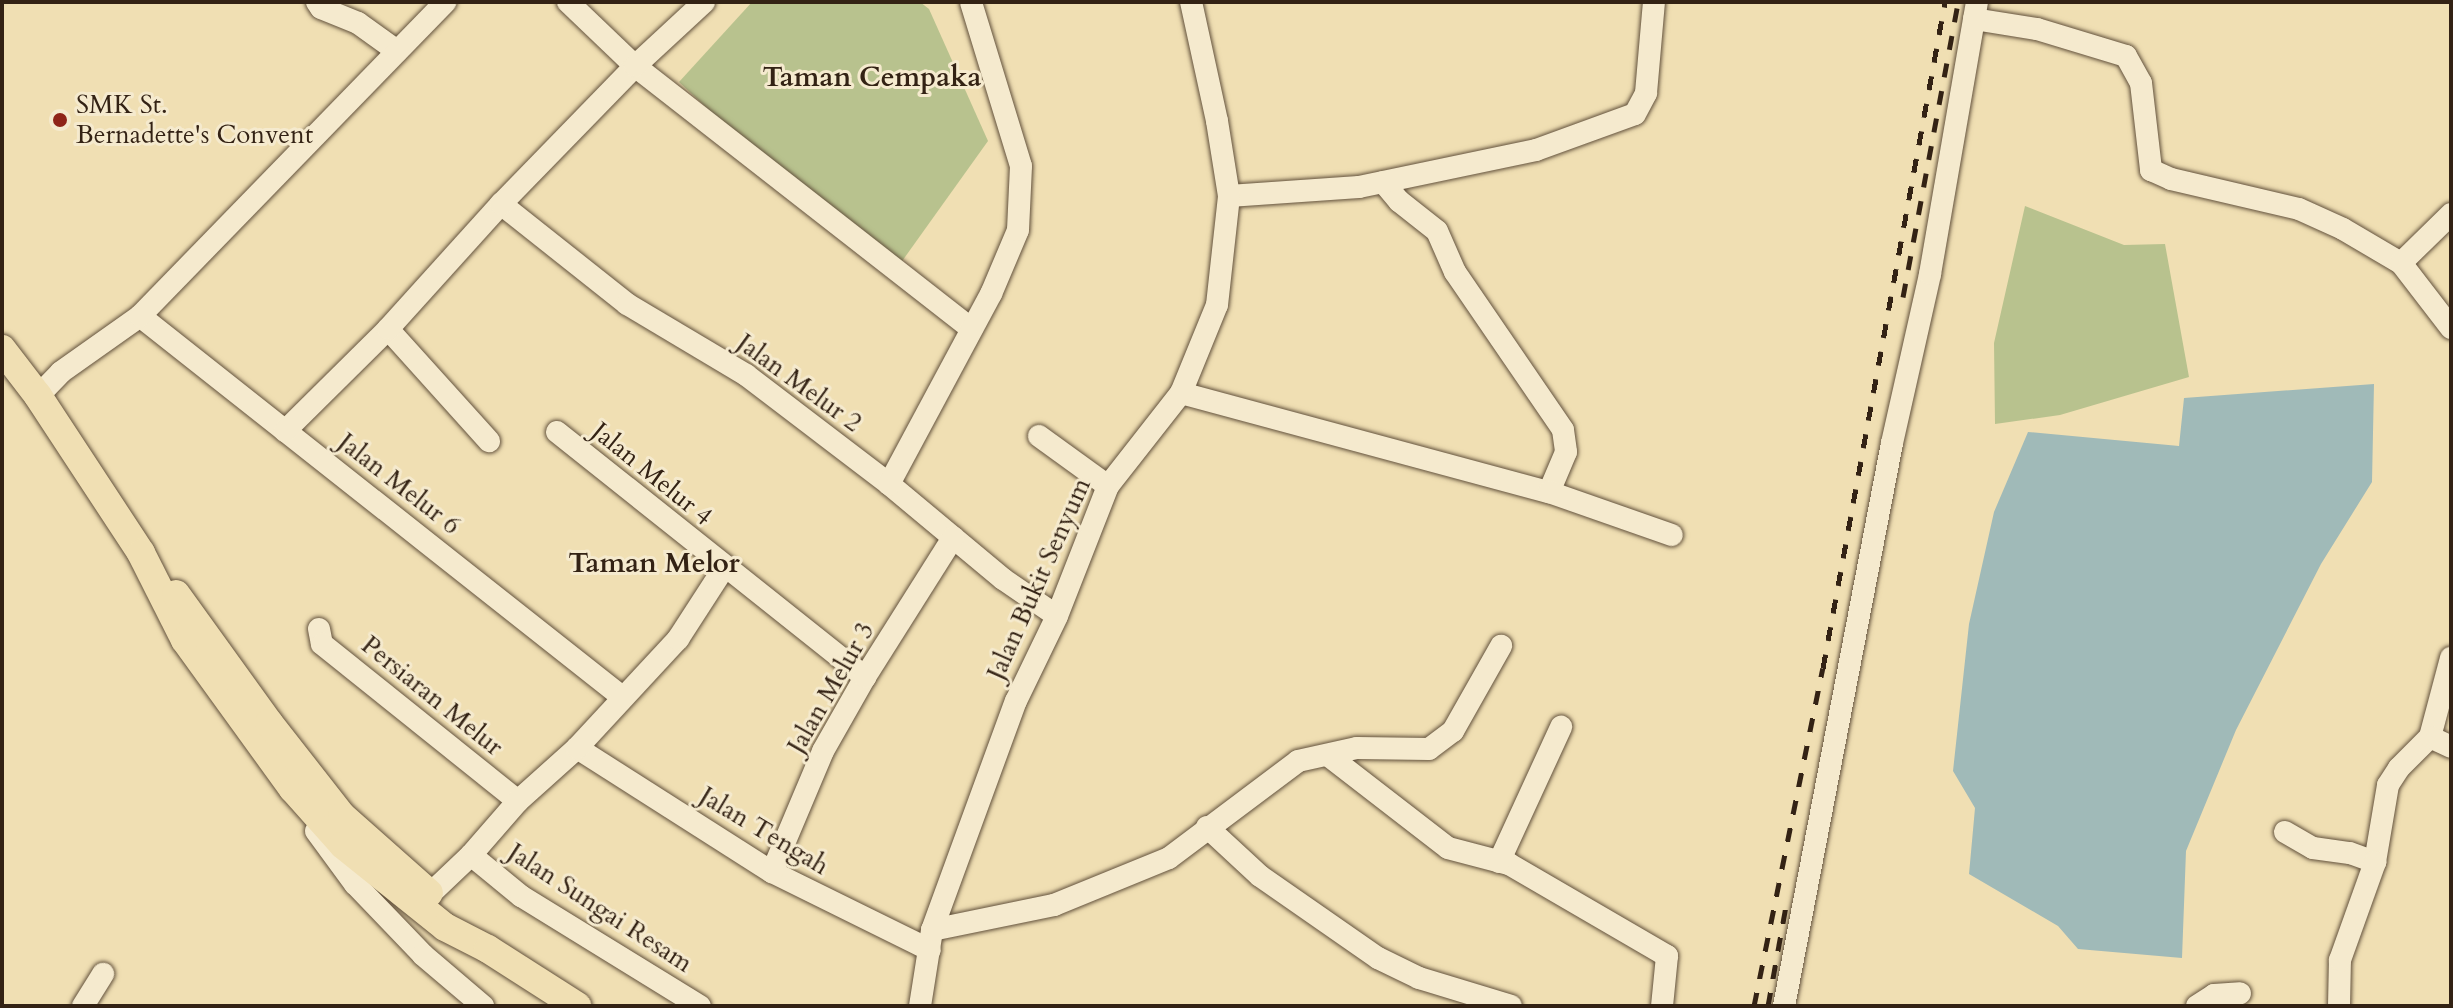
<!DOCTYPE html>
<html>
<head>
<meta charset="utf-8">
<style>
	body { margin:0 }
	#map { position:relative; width:2453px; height:1008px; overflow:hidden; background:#f0dfb3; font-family:Cardo,serif }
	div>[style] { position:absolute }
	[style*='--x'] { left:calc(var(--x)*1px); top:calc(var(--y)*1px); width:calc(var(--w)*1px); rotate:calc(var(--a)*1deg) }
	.green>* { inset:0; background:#b8c28e }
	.water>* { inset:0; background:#a0bab8 }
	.roads { filter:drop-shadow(0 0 2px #62513c) drop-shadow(0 0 2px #62513c) }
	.minor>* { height:22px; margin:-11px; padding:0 11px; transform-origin:11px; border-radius:11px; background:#f5eace }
	.major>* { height:28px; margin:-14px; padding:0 14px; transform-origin:14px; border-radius:14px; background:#f0dfb3 }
	.rail>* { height:5px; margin-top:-2.5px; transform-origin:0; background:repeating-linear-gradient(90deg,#332214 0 14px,transparent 0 28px) }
	.dots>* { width:22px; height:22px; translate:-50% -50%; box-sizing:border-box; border:4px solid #f5eace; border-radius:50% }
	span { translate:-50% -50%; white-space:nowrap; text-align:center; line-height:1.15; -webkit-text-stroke:6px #f5eace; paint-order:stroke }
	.poi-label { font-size:26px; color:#332214 }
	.left { translate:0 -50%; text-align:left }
	.street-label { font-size:26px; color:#332214 }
	.neighbourhood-label { font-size:28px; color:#332214; font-weight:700 }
	.frame { position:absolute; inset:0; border:4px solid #332214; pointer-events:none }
</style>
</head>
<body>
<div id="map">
	<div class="green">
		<i style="clip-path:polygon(752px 2px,920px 2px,929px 9px,988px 141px,890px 278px,679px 82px)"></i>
		<i style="clip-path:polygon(2025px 206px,2124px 245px,2165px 244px,2189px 377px,2060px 415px,1995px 424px,1994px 343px)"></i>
	</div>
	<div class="water">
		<i style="clip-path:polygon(2374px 384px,2372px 482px,2321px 564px,2236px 730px,2186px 851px,2182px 958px,2078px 949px,2058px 926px,1969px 874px,1975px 808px,1953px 771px,1969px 624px,1994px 512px,2028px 432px,2179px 446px,2184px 398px)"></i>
	</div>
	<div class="roads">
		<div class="minor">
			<i style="--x:317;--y:2;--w:7;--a:56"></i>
			<i style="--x:321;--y:8;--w:40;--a:22"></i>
			<i style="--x:358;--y:23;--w:48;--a:35.7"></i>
			<i style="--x:568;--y:2;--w:93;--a:43.7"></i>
			<i style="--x:635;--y:66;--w:427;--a:38"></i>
			<i style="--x:1974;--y:19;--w:64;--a:9"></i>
			<i style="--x:2037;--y:29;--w:93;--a:16.9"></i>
			<i style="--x:2126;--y:56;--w:31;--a:61"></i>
			<i style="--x:2141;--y:83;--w:88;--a:83.4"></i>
			<i style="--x:2151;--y:170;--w:22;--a:24"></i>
			<i style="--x:2171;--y:179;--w:131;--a:13.2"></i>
			<i style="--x:2299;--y:209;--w:48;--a:24.4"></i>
			<i style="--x:2343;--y:229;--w:67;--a:30.4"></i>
			<i style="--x:2401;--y:263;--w:82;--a:52.4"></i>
			<i style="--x:1383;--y:182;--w:25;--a:50"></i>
			<i style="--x:1399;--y:201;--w:48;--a:38.3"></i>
			<i style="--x:1437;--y:231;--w:45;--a:66.3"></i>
			<i style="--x:1455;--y:272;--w:191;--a:55.6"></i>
			<i style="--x:1563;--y:430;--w:22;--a:82"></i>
			<i style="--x:1566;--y:452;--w:43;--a:113"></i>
			<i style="--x:1229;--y:196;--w:130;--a:-4"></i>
			<i style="--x:1359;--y:187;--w:181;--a:-11.8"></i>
			<i style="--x:1536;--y:150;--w:105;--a:-20"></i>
			<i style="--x:1635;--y:114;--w:24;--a:-62"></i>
			<i style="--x:1646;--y:93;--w:91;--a:-85"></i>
			<i style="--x:501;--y:204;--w:161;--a:38.4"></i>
			<i style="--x:627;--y:304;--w:139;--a:30.8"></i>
			<i style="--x:746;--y:375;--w:180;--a:37.3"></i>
			<i style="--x:889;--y:484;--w:148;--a:39.8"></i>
			<i style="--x:1003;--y:579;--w:65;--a:34.4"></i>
			<i style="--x:2401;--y:263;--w:70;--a:-44.4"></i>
			<i style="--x:140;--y:316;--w:614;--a:38.32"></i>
			<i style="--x:388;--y:329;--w:151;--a:48"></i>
			<i style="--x:1181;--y:393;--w:381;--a:15.1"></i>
			<i style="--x:1549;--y:492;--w:130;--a:19.3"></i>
			<i style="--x:38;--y:396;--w:33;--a:-46"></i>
			<i style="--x:61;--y:372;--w:97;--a:-35.3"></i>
			<i style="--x:140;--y:316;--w:438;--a:-45.8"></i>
			<i style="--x:285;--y:431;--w:145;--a:-44.7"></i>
			<i style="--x:388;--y:329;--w:169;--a:-47.9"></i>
			<i style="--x:501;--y:204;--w:192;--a:-45.8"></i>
			<i style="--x:635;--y:66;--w:94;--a:-42.8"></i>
			<i style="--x:557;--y:432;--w:394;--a:38.5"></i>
			<i style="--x:1039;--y:436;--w:85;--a:35.9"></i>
			<i style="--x:889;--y:484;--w:216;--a:-61.8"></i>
			<i style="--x:991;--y:294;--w:69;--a:-67.1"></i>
			<i style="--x:1018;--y:230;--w:64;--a:-87.3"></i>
			<i style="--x:1021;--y:166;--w:171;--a:-107"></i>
			<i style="--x:319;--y:629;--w:15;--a:79"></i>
			<i style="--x:322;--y:644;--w:251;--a:38.7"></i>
			<i style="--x:2430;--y:737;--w:82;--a:-75.1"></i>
			<i style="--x:577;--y:748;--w:231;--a:32.5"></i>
			<i style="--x:772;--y:872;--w:176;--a:26.3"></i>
			<i style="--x:1329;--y:756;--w:150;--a:37.7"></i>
			<i style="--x:1448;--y:848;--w:63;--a:14.7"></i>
			<i style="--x:1509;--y:864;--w:183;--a:30.2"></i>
			<i style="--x:1667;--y:956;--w:50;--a:95.7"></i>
			<i style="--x:1207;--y:827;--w:72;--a:42.8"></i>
			<i style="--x:1260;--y:876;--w:144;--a:34.8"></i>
			<i style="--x:1378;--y:958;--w:46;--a:26"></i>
			<i style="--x:1419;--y:978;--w:96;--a:16.9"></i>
			<i style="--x:316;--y:831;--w:66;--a:53.7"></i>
			<i style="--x:355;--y:884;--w:98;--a:46.2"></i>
			<i style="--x:423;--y:955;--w:79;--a:40.4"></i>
			<i style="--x:2285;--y:832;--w:32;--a:30"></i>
			<i style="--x:2313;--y:848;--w:37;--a:8"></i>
			<i style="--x:2350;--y:853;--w:27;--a:20"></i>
			<i style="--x:2375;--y:862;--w:78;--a:-80.4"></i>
			<i style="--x:2388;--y:785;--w:20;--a:-57"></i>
			<i style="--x:2399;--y:768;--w:44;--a:-45"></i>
			<i style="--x:2430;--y:737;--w:23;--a:25"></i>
			<i style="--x:471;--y:855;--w:65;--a:39.4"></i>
			<i style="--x:521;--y:896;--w:210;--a:31.6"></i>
			<i style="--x:1499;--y:862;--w:149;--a:-65.3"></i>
			<i style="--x:772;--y:872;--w:131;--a:-67.1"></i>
			<i style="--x:823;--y:751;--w:85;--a:-60.4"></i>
			<i style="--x:865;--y:677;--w:165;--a:-57.7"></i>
			<i style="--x:430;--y:894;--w:57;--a:-43.6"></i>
			<i style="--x:471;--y:855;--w:72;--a:-49"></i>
			<i style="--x:518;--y:801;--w:79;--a:-41.9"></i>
			<i style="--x:577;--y:748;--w:149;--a:-47.2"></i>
			<i style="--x:678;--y:639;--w:85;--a:-57.1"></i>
			<i style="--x:932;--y:930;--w:125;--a:-11.6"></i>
			<i style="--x:1054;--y:905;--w:124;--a:-22.2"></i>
			<i style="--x:1169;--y:858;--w:161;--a:-36.9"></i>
			<i style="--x:1298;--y:761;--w:60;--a:-12.4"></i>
			<i style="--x:1357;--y:748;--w:72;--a:0.8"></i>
			<i style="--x:1429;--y:749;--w:30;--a:-37"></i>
			<i style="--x:1453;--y:731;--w:98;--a:-60.5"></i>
			<i style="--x:83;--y:1006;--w:38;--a:-58"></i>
			<i style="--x:920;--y:1006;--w:77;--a:-81"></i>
			<i style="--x:932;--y:930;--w:244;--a:-69.9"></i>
			<i style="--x:1016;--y:701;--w:94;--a:-64.2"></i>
			<i style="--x:1057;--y:616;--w:140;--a:-68.6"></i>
			<i style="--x:1108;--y:486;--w:118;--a:-51.9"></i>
			<i style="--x:1181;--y:393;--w:95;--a:-67.8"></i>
			<i style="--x:1217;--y:305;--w:110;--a:-83.7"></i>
			<i style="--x:1229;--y:196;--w:76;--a:-99.1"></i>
			<i style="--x:1217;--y:121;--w:122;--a:-102.3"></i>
			<i style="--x:1784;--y:1006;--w:573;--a:-79.14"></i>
			<i style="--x:1892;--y:443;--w:173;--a:-77.3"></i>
			<i style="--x:1930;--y:274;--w:276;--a:-80.2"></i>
			<i style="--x:2197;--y:1006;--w:20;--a:-33"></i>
			<i style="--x:2214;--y:995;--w:26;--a:-4"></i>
			<i style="--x:2339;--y:1006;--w:46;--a:-88.8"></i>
			<i style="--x:2340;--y:960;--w:104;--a:-70.3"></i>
		</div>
		<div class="major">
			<i style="--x:2;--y:349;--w:59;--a:52.5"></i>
			<i style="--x:38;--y:396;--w:188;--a:56.7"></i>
			<i style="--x:141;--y:553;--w:97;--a:63.2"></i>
			<i style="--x:185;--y:640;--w:184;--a:54.1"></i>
			<i style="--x:293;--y:789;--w:75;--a:48.2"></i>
			<i style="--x:343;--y:845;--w:131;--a:38.8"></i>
			<i style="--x:445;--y:927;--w:48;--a:27.1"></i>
			<i style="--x:488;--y:949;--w:106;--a:32.6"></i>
			<i style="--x:176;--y:594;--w:159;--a:54.2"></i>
			<i style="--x:269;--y:723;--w:118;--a:51.9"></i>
			<i style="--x:342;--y:816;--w:116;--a:41.5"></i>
		</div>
	</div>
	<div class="rail">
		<i style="--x:1903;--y:297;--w:300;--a:-79.4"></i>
		<i style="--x:1754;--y:1006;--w:345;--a:-78.5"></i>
		<i style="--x:1823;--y:668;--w:677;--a:-79.62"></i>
		<i style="--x:1768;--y:1006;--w:102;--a:-79.8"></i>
	</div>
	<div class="dots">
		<i style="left:60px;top:120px;background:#8f2418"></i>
	</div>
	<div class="poi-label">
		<span class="left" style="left:76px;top:120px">SMK St.<br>Bernadette's Convent</span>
	</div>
	<div class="street-label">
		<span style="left:799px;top:383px;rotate:36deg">Jalan Melur 2</span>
		<span style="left:652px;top:474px;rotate:39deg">Jalan Melur 4</span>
		<span style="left:399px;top:484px;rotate:38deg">Jalan Melur 6</span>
		<span style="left:1039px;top:579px;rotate:-66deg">Jalan Bukit Senyum</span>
		<span style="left:831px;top:688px;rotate:-60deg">Jalan Melur 3</span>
		<span style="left:432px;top:696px;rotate:39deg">Persiaran Melur</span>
		<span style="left:764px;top:831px;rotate:31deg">Jalan Tengah</span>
		<span style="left:600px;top:908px;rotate:33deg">Jalan Sungai Resam</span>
	</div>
	<div class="neighbourhood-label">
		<span style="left:872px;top:77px">Taman Cempaka</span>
		<span style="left:654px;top:563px">Taman Melor</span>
	</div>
	<div class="frame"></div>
</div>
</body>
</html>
